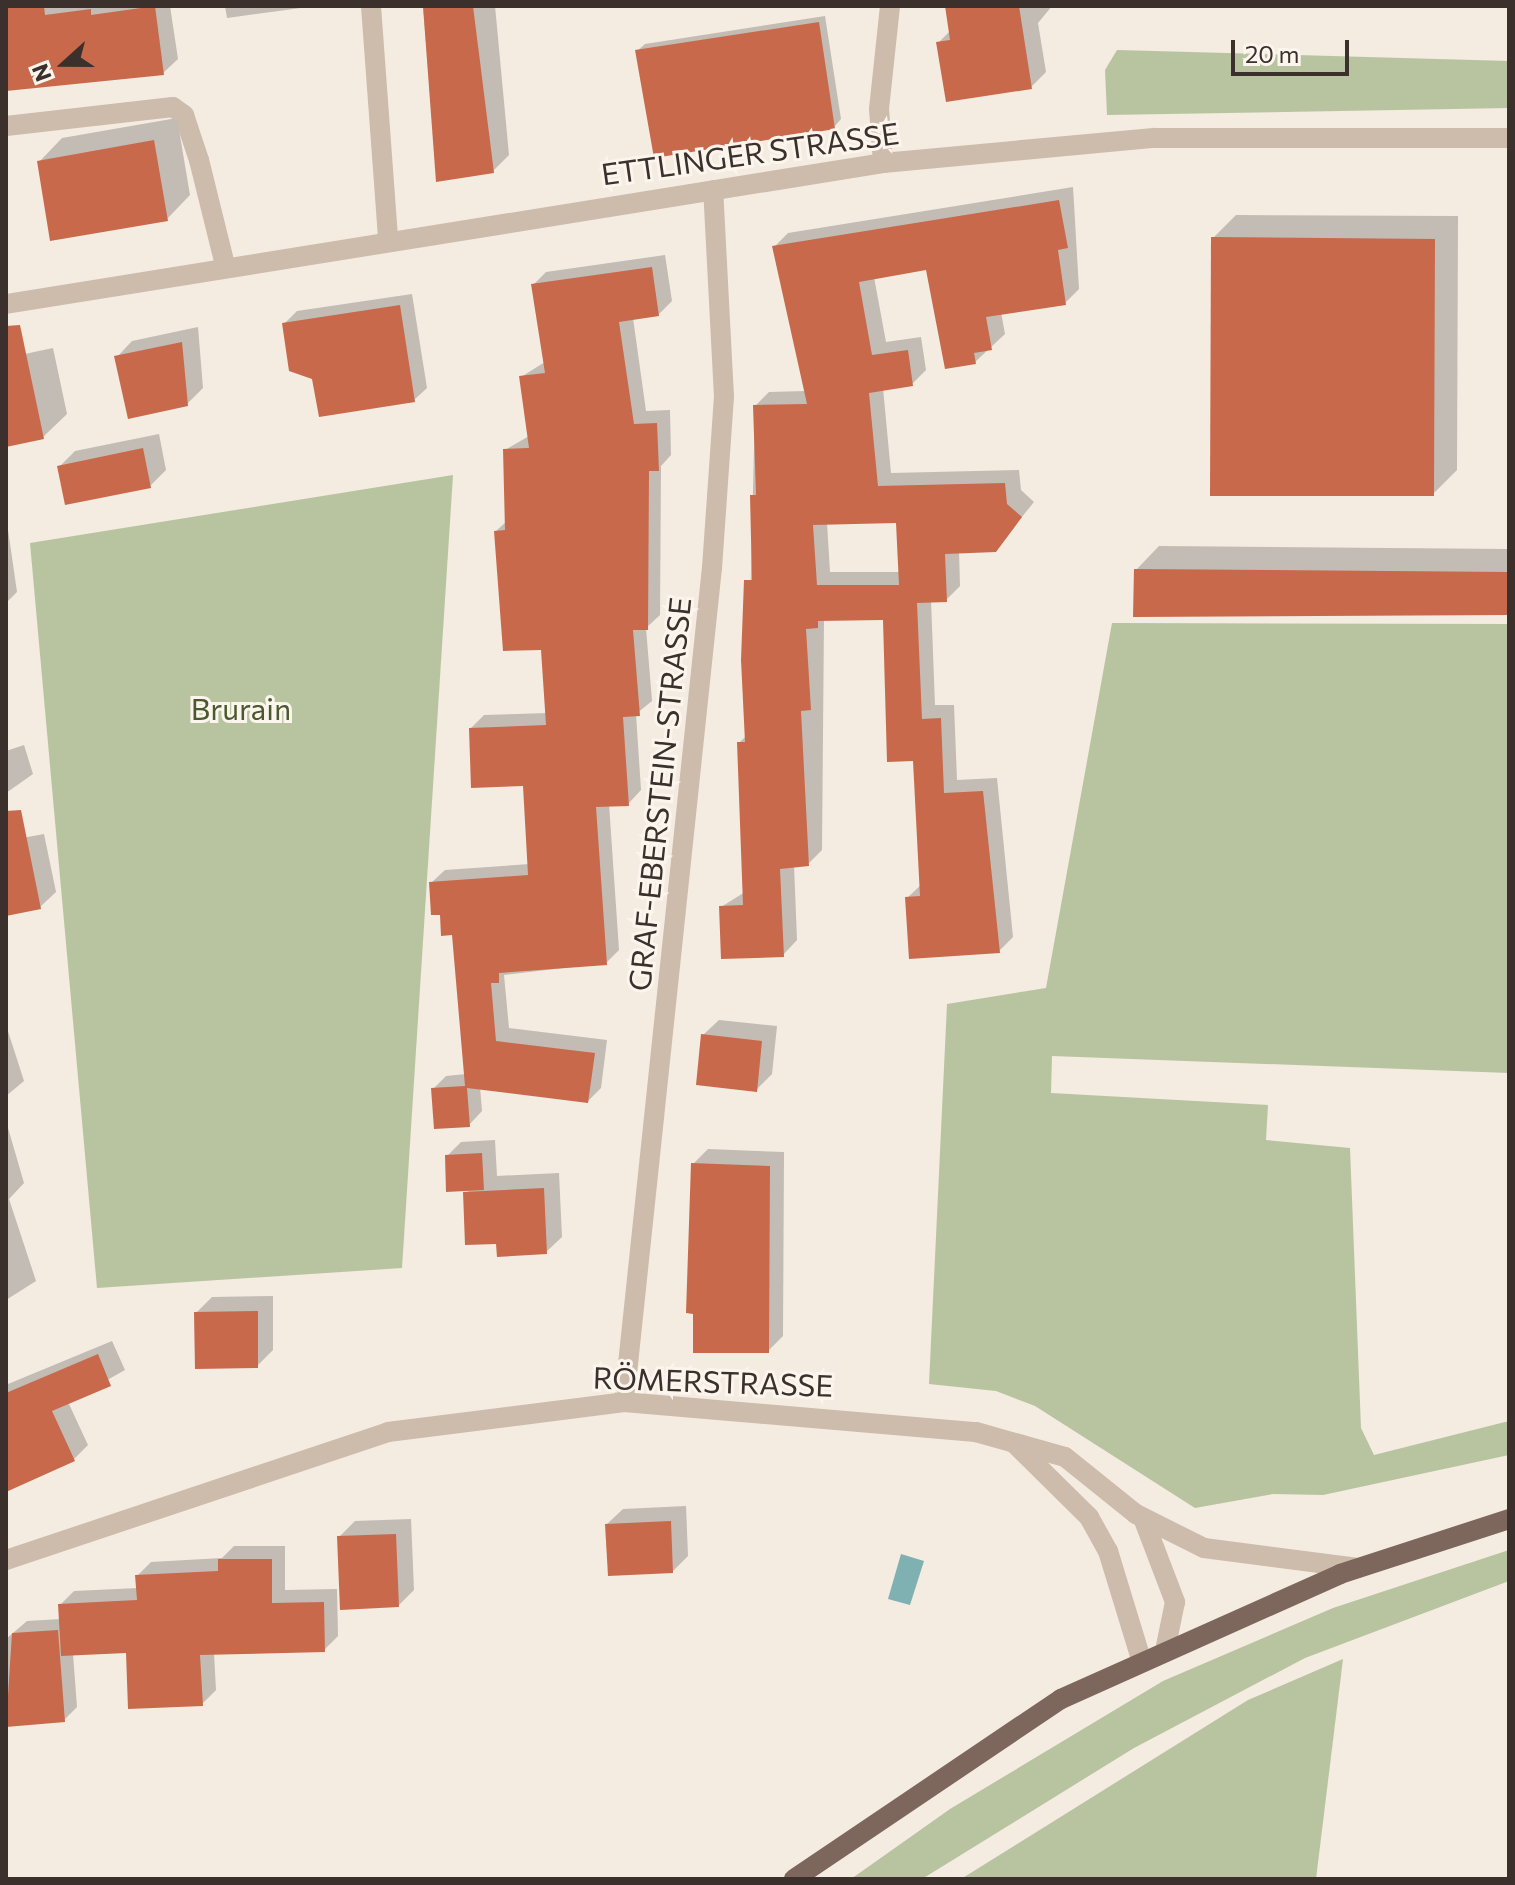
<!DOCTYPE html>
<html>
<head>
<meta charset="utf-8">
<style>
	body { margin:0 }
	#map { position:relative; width:1515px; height:1885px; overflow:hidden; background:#f4ebe1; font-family:Commissioner,sans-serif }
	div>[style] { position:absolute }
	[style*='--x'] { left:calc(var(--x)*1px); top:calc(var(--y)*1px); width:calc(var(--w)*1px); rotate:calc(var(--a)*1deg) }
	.green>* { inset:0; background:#b8c4a0 }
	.water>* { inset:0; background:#7fb0b2 }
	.shadow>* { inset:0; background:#0003 }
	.building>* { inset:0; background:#c8694b }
	.minor>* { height:20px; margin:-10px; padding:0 10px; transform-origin:10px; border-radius:10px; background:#cdbbac }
	.major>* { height:20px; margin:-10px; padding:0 10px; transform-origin:10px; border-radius:10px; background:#7d675c }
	span { translate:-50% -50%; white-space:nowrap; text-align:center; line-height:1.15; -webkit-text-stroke:6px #fbf5ee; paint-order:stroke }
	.street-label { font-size:30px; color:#3b302b }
	.park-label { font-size:30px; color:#4a5a2e }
	.frame { position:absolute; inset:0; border:8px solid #3b302b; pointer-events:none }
	.north { position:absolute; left:24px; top:24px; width:80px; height:80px; -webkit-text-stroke:6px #fbf5ee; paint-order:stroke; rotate:249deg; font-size:22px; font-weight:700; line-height:32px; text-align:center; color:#3b302b }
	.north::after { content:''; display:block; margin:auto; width:28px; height:36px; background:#3b302b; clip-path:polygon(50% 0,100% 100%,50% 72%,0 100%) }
	.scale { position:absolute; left:1231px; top:40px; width:118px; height:36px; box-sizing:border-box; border:4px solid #3b302b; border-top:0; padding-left:10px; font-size:24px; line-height:28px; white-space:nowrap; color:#3b302b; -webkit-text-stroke:6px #fbf5ee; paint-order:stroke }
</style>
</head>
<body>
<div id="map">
	<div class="green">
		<i style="clip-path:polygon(1117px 50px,1509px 61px,1509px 108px,1107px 115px,1105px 70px)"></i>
		<i style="clip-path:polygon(453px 475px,402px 1268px,97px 1288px,30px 543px)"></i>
		<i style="clip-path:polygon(1112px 623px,1509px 624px,1509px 1073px,1052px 1056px,1051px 1093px,1268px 1105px,1266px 1140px,1350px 1148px,1361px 1428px,1374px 1455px,1509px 1421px,1509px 1455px,1323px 1495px,1273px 1494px,1195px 1508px,1035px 1406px,996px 1391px,929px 1384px,947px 1004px,1046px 988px)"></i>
		<i style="clip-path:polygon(1509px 1550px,1509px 1581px,1305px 1658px,1134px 1748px,922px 1879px,851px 1879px,950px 1809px,1163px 1681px,1333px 1608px)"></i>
		<i style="clip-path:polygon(1343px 1659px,1316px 1879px,961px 1879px,1248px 1700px)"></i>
	</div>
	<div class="water">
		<i style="clip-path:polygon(901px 1554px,924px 1561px,910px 1605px,888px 1599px)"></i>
	</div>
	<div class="shadow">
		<i style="clip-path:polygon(6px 6px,170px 6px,178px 59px,163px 73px,6px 89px)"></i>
		<i style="clip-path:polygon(225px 6px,316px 6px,227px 18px)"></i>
		<i style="clip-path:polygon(423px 6px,495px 6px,509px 155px,493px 171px,437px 180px)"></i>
		<i style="clip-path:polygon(947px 6px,1052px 6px,1038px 23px,1046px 72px,1031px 87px,938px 43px,951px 30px)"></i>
		<i style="clip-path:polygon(825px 16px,841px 119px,834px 127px,637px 51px,645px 44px)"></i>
		<i style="clip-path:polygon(177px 118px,190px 195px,167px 219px,39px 162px,62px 138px)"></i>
		<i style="clip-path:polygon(evenodd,1073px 187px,1079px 289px,1065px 303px,1001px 312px,1005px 334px,975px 362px,928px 268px,874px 277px,886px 342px,921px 337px,926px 370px,912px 384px,883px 388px,891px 473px,1019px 470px,1021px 490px,1034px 502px,995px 550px,959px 551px,960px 586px,946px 600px,931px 600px,935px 705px,954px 705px,957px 780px,997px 778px,1013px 937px,999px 951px,907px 898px,922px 884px,914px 759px,885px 618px,824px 619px,822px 850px,808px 864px,794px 865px,797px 940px,783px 955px,721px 907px,745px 892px,739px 743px,747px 735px,755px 406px,769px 392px,806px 391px,774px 247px,788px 233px,1073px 187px,898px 521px,900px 572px,830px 572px,827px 523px,898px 521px)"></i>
		<i style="clip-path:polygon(1236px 215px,1458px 216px,1457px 470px,1433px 494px,1213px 238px)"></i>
		<i style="clip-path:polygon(665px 255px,672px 301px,658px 315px,633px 318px,646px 411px,670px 410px,671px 455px,661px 466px,660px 615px,646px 628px,652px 701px,636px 714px,641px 790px,628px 804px,609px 804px,619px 950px,606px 963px,504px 975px,509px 1028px,607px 1040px,601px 1088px,588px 1101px,480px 1087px,482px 1111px,469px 1125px,433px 1089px,446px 1076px,466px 1074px,453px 933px,431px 883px,445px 870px,530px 864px,525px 784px,471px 728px,484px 715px,548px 713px,543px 648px,496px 531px,507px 521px,505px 450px,529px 436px,521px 377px,545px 362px,533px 285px,546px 272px)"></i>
		<i style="clip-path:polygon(412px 294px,427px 388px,414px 400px,314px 377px,284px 324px,297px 311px)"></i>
		<i style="clip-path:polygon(198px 327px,203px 388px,187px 404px,117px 357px,132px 341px)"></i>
		<i style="clip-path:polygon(53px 348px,67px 414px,43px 437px,6px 445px,6px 358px)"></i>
		<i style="clip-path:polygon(159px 434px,166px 470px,150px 486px,59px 467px,75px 451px)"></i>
		<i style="clip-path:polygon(6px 516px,17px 592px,6px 603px)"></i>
		<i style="clip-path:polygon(1159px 546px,1509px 549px,1509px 613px,1136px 570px)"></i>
		<i style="clip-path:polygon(24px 745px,33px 774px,6px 793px,6px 751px)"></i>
		<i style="clip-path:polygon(44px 834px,56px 892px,40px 907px,6px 914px,6px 841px)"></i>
		<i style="clip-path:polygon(719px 1020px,777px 1026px,772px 1074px,756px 1090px,703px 1035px)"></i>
		<i style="clip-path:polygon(6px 1025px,24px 1081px,6px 1096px)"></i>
		<i style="clip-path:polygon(6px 1121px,24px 1183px,9px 1199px,36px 1281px,6px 1300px)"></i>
		<i style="clip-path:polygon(495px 1140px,497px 1176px,559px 1173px,562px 1237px,546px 1252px,498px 1242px,447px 1156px,461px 1142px)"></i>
		<i style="clip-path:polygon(708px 1149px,784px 1152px,783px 1336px,768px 1351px,693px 1164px)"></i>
		<i style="clip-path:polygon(273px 1296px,273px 1350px,257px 1366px,196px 1313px,212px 1297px)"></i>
		<i style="clip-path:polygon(112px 1341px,125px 1370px,68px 1402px,88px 1445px,74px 1459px,6px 1490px,6px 1377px,8px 1384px)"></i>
		<i style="clip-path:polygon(686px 1506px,688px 1556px,673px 1571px,607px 1524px,623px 1509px)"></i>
		<i style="clip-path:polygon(411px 1519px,414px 1590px,399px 1605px,339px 1537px,355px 1521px)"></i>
		<i style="clip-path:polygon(234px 1546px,285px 1546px,285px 1590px,337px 1589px,338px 1636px,324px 1650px,214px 1653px,216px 1690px,202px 1704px,128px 1650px,73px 1654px,77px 1707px,64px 1720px,6px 1725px,6px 1639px,27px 1621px,61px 1619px,60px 1605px,74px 1591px,138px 1588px,137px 1576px,151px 1562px,222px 1558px)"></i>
	</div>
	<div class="building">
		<i style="clip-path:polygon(6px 6px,44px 6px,45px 15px,91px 9px,91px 15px,155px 6px,164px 75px,6px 91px)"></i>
		<i style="clip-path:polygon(423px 6px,473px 6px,494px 173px,436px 182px)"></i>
		<i style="clip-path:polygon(945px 6px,1019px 6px,1032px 89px,946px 102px,936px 42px,950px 40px)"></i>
		<i style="clip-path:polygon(819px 22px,835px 129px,654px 158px,635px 50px)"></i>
		<i style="clip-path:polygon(154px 140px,168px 221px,50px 241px,37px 161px)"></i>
		<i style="clip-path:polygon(evenodd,1059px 200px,1068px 248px,1058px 250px,1066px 305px,986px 317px,992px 350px,974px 353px,976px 364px,945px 369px,926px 270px,859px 282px,872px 355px,908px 350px,913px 386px,869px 393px,878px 486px,1005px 483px,1007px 504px,1022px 517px,996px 552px,945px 554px,947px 602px,917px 603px,922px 719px,941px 718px,944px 793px,983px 791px,1000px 953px,909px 959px,905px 897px,920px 896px,913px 761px,887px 762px,883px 620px,818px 621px,818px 628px,806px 629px,811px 710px,801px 711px,809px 866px,780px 869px,784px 957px,721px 959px,719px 906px,743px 905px,737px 742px,745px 742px,741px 660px,744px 580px,752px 580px,750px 495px,756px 495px,753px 405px,807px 404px,772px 246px,1059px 200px,896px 523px,899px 585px,817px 585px,813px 525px,896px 523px)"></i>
		<i style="clip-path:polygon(1211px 237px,1435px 239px,1434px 496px,1210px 496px)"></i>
		<i style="clip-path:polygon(652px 267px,659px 316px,619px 322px,634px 424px,657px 423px,659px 471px,649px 471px,648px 630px,633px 630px,640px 716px,623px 717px,629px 806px,596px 807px,607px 965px,499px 973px,499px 983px,491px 983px,496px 1041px,595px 1053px,588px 1103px,467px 1088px,470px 1127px,434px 1129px,431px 1088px,465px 1086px,452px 935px,441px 936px,440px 915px,431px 915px,429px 882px,528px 875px,523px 786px,471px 788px,469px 728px,546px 725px,541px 650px,503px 651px,494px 531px,505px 530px,503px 449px,529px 448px,519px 376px,545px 373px,531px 284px)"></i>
		<i style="clip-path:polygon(400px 305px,415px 402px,319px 417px,312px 379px,289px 371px,282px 323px)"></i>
		<i style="clip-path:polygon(20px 325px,44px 439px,6px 447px,6px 326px)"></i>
		<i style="clip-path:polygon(182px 342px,188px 406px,128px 419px,114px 356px)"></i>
		<i style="clip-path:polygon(143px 448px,151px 488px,65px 505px,57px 466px)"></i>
		<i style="clip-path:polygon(1134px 569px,1509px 572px,1509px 615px,1133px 617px)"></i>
		<i style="clip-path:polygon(21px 810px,41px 909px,6px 916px,6px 811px)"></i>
		<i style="clip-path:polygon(701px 1034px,762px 1041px,757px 1092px,696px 1085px)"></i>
		<i style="clip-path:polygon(482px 1153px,484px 1190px,446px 1192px,445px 1155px)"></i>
		<i style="clip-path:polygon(691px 1163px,770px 1166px,769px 1353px,693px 1353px,693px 1314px,686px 1313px)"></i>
		<i style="clip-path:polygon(544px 1188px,547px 1254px,497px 1257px,496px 1244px,465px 1245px,463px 1192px)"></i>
		<i style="clip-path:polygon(258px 1311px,258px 1368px,195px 1369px,194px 1312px)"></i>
		<i style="clip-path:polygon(98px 1354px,111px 1386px,52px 1411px,75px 1461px,6px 1492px,6px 1393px)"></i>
		<i style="clip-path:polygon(671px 1521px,673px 1573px,608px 1576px,605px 1524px)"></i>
		<i style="clip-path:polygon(396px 1534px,399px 1607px,340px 1610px,337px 1536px)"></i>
		<i style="clip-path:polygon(218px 1559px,272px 1559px,272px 1603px,324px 1602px,325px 1652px,200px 1655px,203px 1706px,128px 1709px,126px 1653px,61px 1656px,58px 1604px,137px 1600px,135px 1575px,218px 1571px)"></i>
		<i style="clip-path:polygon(58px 1630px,65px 1722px,6px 1727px,12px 1633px)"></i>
	</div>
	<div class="minor">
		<i style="--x:371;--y:6;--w:233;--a:85.8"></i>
		<i style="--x:6;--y:126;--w:168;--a:-6.5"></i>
		<i style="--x:173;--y:107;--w:14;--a:36"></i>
		<i style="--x:184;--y:115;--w:47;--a:71.6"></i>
		<i style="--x:199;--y:160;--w:108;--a:76.1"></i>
		<i style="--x:883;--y:163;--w:54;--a:-94.2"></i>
		<i style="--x:879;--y:109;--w:104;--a:-83.9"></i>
		<i style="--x:6;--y:304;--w:888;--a:-9.13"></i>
		<i style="--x:883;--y:163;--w:272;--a:-5.3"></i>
		<i style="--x:1154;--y:138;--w:355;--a:0"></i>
		<i style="--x:624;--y:1402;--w:839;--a:-83.98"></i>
		<i style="--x:712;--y:568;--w:171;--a:-86"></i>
		<i style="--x:724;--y:397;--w:207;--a:-93"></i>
		<i style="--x:1016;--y:1445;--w:103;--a:44.6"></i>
		<i style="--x:1089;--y:1517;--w:39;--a:61"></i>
		<i style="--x:1108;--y:1551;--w:113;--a:73"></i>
		<i style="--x:1143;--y:1518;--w:90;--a:69.1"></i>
		<i style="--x:1175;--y:1602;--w:45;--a:101.6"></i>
		<i style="--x:6;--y:1560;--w:403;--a:-18.5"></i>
		<i style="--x:388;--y:1432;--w:238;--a:-7.2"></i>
		<i style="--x:624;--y:1402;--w:353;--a:4.9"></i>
		<i style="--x:976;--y:1432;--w:92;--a:15.7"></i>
		<i style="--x:1065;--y:1457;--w:91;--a:38.8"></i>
		<i style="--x:1136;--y:1514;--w:76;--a:26.6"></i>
		<i style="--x:1204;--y:1548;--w:155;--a:7.4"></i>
	</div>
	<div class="major">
		<i style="--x:794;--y:1879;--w:322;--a:-34"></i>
		<i style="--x:1061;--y:1699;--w:306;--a:-24.1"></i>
		<i style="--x:1340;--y:1574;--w:178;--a:-18"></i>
	</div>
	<div class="street-label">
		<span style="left:750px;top:153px;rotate:-8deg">ETTLINGER STRASSE</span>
		<span style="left:659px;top:794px;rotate:-84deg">GRAF-EBERSTEIN-STRASSE</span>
		<span style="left:713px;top:1381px;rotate:2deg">RÖMERSTRASSE</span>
	</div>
	<div class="park-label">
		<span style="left:241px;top:708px">Brurain</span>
	</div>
	<div class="frame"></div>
	<div class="north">N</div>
	<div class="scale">20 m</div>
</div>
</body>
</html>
